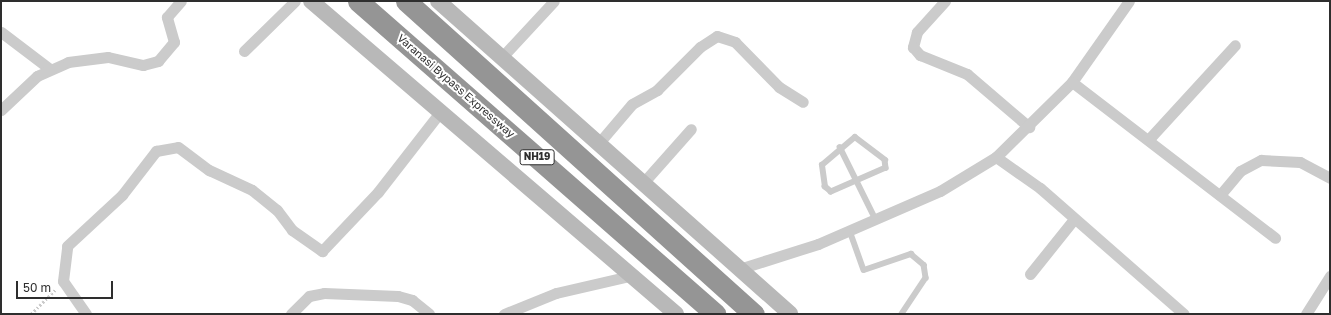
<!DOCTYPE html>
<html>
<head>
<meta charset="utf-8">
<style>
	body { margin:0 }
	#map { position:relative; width:1331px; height:315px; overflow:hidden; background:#fff; font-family:"Golos Text",sans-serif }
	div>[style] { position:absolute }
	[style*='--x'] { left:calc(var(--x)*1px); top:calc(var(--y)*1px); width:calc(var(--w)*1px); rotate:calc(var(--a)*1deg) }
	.path>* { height:2.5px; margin-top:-1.25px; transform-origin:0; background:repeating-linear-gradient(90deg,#cbcbcb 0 2px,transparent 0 4px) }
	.lane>* { height:5.5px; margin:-2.75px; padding:0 2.75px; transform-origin:2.75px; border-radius:2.75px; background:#cbcbcb }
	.street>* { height:11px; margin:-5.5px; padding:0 5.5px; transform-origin:5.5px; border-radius:5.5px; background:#cbcbcb }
	.secondary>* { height:16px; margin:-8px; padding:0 8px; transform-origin:8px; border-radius:8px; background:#b8b8b8 }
	.highway>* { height:21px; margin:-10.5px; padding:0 10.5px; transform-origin:10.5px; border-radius:10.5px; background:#959595 }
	span { translate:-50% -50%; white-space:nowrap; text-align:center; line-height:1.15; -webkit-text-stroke:4px #fff; paint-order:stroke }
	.shield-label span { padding:1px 3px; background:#fff; border:1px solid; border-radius:3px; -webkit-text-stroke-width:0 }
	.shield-label { font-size:10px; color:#2e2e2e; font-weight:700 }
	.street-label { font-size:11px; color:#2e2e2e }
	.frame { position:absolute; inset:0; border:2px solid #2e2e2e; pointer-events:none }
	.scale { position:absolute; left:16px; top:281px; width:97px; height:18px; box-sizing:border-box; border:2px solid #2e2e2e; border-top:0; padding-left:5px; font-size:12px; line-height:14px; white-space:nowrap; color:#2e2e2e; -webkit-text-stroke:3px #fff; paint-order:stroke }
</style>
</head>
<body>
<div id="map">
	<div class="path">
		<i style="--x:31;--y:314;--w:35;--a:-45"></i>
	</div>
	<div class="lane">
		<i style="--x:855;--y:137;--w:38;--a:37"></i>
		<i style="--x:885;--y:160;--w:8;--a:83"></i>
		<i style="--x:886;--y:168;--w:60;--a:156.4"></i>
		<i style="--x:831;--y:192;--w:8;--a:-140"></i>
		<i style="--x:825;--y:187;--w:22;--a:-98"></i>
		<i style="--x:822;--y:165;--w:43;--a:-40.3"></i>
		<i style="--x:840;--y:147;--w:81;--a:63.7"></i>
		<i style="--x:850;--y:231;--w:41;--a:70.3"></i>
		<i style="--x:864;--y:270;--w:50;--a:-18.8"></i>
		<i style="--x:911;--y:254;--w:17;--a:40"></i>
		<i style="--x:924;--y:265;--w:13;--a:81"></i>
		<i style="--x:926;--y:278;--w:43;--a:123.7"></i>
	</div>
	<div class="street">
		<i style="--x:945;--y:1;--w:42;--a:132.1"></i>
		<i style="--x:917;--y:32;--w:16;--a:105"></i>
		<i style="--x:913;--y:47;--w:11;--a:49"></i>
		<i style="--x:920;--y:55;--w:51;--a:22"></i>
		<i style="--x:967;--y:74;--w:82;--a:40.5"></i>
		<i style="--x:1;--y:32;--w:61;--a:37.1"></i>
		<i style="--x:244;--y:51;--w:71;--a:-44.4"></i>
		<i style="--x:502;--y:57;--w:76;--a:-47.1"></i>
		<i style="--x:1072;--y:82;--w:99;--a:-54.9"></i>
		<i style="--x:1;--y:110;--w:50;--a:-43.4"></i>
		<i style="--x:37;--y:76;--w:34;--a:-24"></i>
		<i style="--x:68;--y:62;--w:40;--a:-7.1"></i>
		<i style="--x:108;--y:57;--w:36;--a:13"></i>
		<i style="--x:143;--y:65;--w:16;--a:-15"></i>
		<i style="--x:158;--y:61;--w:25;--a:-50"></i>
		<i style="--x:174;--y:42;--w:26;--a:-106"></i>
		<i style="--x:167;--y:17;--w:21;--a:-49"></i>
		<i style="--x:1149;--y:139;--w:127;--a:-47.5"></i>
		<i style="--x:598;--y:144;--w:52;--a:-49.6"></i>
		<i style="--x:632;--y:104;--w:29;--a:-29"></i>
		<i style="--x:657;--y:90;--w:61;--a:-45"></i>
		<i style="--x:700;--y:47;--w:20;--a:-33"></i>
		<i style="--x:717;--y:36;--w:19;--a:18"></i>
		<i style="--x:735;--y:42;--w:63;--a:45.6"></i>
		<i style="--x:779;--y:87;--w:28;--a:32"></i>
		<i style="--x:996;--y:157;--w:54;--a:35.2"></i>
		<i style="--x:1040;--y:188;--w:191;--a:41.2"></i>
		<i style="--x:643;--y:183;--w:72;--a:-48.4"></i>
		<i style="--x:1220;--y:195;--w:31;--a:-50"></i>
		<i style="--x:1240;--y:171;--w:24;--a:-28"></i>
		<i style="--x:1261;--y:160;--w:39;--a:3"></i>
		<i style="--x:1300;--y:162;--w:34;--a:28"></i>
		<i style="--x:739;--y:269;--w:83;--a:-17.6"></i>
		<i style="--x:818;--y:244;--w:133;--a:-23.5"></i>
		<i style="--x:940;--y:191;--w:66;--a:-31.3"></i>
		<i style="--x:996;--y:157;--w:107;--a:-44.6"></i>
		<i style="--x:1072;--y:82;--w:256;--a:37.5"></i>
		<i style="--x:1030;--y:274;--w:70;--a:-51.3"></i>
		<i style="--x:86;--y:314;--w:40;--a:-124.9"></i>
		<i style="--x:63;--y:281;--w:35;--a:-83"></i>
		<i style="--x:67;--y:246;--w:75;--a:-42.8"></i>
		<i style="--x:122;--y:195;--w:56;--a:-52.3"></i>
		<i style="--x:156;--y:151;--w:22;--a:-10"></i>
		<i style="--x:178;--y:147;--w:39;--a:37"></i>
		<i style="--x:209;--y:170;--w:47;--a:24.9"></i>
		<i style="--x:252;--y:190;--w:32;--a:39"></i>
		<i style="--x:277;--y:210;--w:25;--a:53"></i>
		<i style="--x:292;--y:230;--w:37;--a:35"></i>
		<i style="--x:322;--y:251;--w:81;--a:-46.5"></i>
		<i style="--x:378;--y:192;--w:103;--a:-52.1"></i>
		<i style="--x:291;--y:314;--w:25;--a:-45"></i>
		<i style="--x:309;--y:296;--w:15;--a:-11"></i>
		<i style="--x:324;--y:293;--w:74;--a:2.3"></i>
		<i style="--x:398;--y:296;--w:15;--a:16"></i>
		<i style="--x:412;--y:300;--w:22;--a:39"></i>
		<i style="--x:504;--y:314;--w:56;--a:-22"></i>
		<i style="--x:556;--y:293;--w:80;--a:-13"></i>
		<i style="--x:1306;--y:314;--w:45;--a:-57.7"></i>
	</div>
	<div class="secondary">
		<i style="--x:311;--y:1;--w:481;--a:40.6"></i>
		<i style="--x:438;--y:1;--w:471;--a:41.6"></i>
	</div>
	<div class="highway">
		<i style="--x:358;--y:1;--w:475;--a:41.2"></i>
		<i style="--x:406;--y:1;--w:468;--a:42"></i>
	</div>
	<div class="shield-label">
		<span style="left:537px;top:157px">NH19</span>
	</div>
	<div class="street-label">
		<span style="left:456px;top:86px;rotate:41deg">Varanasi Bypass Expressway</span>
	</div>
	<div class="frame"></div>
	<div class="scale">50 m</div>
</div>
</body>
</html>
